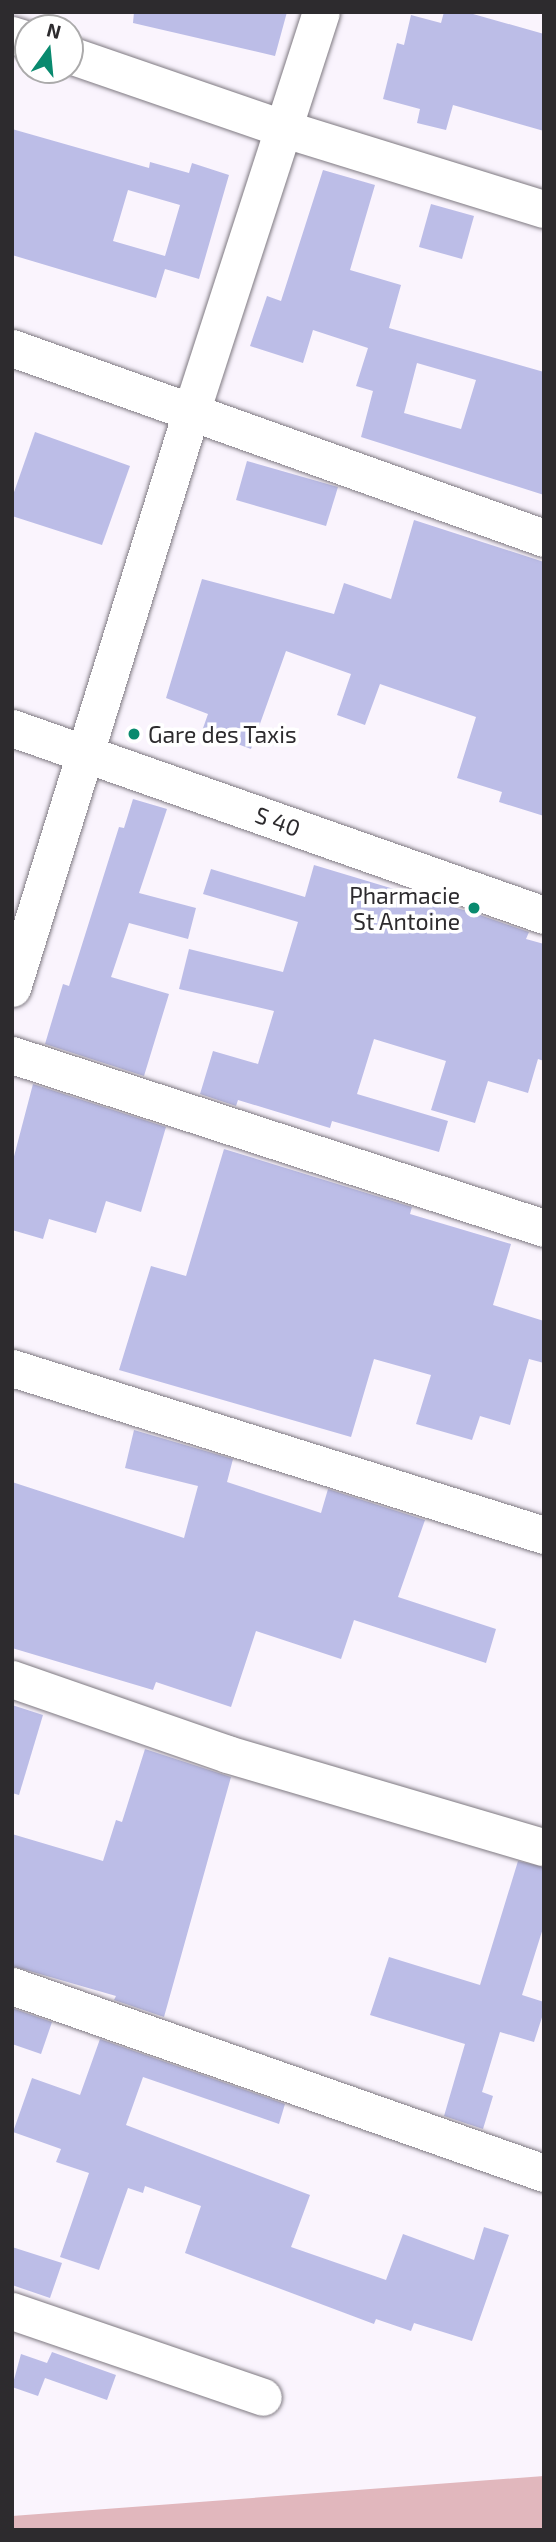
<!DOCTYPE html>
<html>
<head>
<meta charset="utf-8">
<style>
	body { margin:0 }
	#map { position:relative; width:556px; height:2542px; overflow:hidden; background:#faf4fd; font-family:"Exo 2",sans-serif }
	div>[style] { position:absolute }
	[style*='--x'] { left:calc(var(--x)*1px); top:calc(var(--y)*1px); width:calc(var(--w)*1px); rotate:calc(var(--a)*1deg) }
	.green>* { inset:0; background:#e1b7bd }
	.building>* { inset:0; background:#bcbde7 }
	.roads { filter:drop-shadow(0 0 2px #7e7981) drop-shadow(0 0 2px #7e7981) }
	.street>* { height:37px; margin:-18.5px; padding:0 18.5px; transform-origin:18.5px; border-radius:18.5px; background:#fff }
	.dots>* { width:19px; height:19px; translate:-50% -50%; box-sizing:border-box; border:4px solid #fff; border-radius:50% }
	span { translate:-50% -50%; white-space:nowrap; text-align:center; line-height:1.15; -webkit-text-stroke:7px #fff; paint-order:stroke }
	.poi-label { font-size:23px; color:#2d2b2e }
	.left { translate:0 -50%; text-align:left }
	.right { translate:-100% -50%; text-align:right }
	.street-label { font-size:23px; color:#2d2b2e }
	.frame { position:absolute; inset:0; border:14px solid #2d2b2e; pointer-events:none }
	.north { position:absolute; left:14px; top:14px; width:70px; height:70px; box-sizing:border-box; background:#fff; border:2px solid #abaaab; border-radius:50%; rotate:15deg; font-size:19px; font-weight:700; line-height:28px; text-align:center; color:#2d2b2e }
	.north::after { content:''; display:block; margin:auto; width:24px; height:32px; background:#098a6f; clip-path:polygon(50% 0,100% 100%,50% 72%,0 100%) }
</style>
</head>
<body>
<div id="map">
	<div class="green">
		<i style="clip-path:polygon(544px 2476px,544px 2530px,12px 2530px,12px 2516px)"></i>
	</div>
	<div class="building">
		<i style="clip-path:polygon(134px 12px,287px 12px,275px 56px,133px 23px)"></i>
		<i style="clip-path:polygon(444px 12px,466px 12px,544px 34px,544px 131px,453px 105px,446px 130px,417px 123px,420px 109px,383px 99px,397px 43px,404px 45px,411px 15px,441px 23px)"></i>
		<i style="clip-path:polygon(evenodd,12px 129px,149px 168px,150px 162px,189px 173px,192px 163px,229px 175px,199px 279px,165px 269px,156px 298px,12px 255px,12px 129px,128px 190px,180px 205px,165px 256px,113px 241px,128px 190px)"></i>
		<i style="clip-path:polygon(evenodd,323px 170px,375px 185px,350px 270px,401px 285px,389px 328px,544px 372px,544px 495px,361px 437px,373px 391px,356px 386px,368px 348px,313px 330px,303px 363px,250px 346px,267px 296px,281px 301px,323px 170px,417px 363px,476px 380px,461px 429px,404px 413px,417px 363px)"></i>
		<i style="clip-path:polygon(431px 204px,474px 216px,462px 259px,419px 247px)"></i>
		<i style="clip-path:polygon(35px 432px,130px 466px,102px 545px,12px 516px,12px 498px)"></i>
		<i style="clip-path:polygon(247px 461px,338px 487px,326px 526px,236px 500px)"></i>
		<i style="clip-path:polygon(414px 520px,544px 562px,544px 816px,499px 802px,502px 792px,457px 778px,476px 717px,380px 684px,365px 725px,337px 715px,351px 674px,286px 651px,251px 749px,202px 731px,208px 714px,166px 698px,202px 579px,334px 614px,344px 583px,391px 599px)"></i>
		<i style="clip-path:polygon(133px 799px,167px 809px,139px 893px,196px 908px,188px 939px,129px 923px,111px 977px,169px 994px,144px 1076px,45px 1044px,63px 984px,69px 986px,119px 827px,124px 828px)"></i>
		<i style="clip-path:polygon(314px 865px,477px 914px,529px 932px,526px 939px,544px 944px,544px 1061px,538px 1059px,528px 1093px,488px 1081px,475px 1123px,431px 1110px,446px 1061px,374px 1039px,357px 1094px,448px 1121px,439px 1152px,332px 1121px,330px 1128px,238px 1100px,236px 1106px,200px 1094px,213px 1051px,258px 1064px,274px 1011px,179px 989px,189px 949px,283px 972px,298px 922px,203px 894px,211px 869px,305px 897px)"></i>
		<i style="clip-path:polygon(33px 1084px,166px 1127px,141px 1212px,106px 1201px,96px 1233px,49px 1219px,43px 1239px,12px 1230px,12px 1164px)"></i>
		<i style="clip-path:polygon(224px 1149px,412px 1207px,410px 1214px,511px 1244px,493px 1305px,544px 1321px,544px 1363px,529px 1359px,510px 1425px,480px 1416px,472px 1440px,416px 1424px,431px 1375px,374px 1359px,351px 1437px,119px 1370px,151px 1266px,186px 1276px)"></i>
		<i style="clip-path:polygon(134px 1430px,233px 1459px,227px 1482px,321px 1513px,328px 1489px,425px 1520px,398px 1597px,496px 1629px,486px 1663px,354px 1620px,341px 1659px,256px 1631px,231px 1707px,156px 1682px,153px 1690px,12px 1648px,12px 1482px,184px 1538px,198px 1486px,125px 1468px)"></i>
		<i style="clip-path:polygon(12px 1705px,43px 1715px,19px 1795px,12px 1793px)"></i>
		<i style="clip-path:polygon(145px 1749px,231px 1777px,164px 2017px,114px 2000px,116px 1996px,12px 1966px,12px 1834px,103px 1861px,116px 1820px,122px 1822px)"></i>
		<i style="clip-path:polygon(518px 1861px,544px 1867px,544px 1925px,522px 1995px,544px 2002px,544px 2011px,534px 2042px,500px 2032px,482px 2092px,493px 2096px,483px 2129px,444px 2116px,465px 2044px,370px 2015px,389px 1957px,480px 1985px)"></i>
		<i style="clip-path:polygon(12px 2008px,52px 2022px,41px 2054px,12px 2044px)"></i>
		<i style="clip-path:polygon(100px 2039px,285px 2104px,279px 2124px,143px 2077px,126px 2125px,310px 2195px,291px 2247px,386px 2280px,403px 2234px,474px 2260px,484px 2227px,509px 2235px,472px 2341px,414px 2323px,411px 2331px,376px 2319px,374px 2324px,185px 2253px,201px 2206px,145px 2186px,143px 2193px,128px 2188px,99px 2270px,60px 2257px,89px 2173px,56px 2162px,61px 2149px,13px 2132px,32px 2078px,80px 2095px)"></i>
		<i style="clip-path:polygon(12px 2247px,62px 2263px,50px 2298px,12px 2285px)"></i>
		<i style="clip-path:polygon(52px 2352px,116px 2375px,107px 2400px,45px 2378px,38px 2396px,12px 2387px,21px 2354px,47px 2363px)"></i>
	</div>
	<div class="roads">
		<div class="street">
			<i style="--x:12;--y:35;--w:17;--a:17"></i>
			<i style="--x:70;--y:55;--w:227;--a:19"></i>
			<i style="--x:285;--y:129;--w:271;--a:17.2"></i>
			<i style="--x:12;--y:348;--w:565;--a:19.65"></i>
			<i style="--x:12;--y:728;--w:564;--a:19.37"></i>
			<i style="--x:12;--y:988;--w:606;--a:-72.73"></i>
			<i style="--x:192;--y:409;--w:417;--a:-72"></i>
			<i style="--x:12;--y:1055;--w:559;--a:18.01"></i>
			<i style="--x:12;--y:1368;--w:558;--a:17.43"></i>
			<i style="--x:12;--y:1679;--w:228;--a:19.2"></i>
			<i style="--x:227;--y:1754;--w:330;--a:16.4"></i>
			<i style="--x:12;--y:1986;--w:564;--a:19.37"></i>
			<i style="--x:12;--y:2311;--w:265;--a:18.9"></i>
		</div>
	</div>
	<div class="dots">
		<i style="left:134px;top:734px;background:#098a6f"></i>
		<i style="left:474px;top:908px;background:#098a6f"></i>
	</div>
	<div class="poi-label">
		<span class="left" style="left:148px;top:734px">Gare des Taxis</span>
		<span class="right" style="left:460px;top:908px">Pharmacie<br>St Antoine</span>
	</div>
	<div class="street-label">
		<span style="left:278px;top:821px;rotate:20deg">S 40</span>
	</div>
	<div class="frame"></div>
	<div class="north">N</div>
</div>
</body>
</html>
